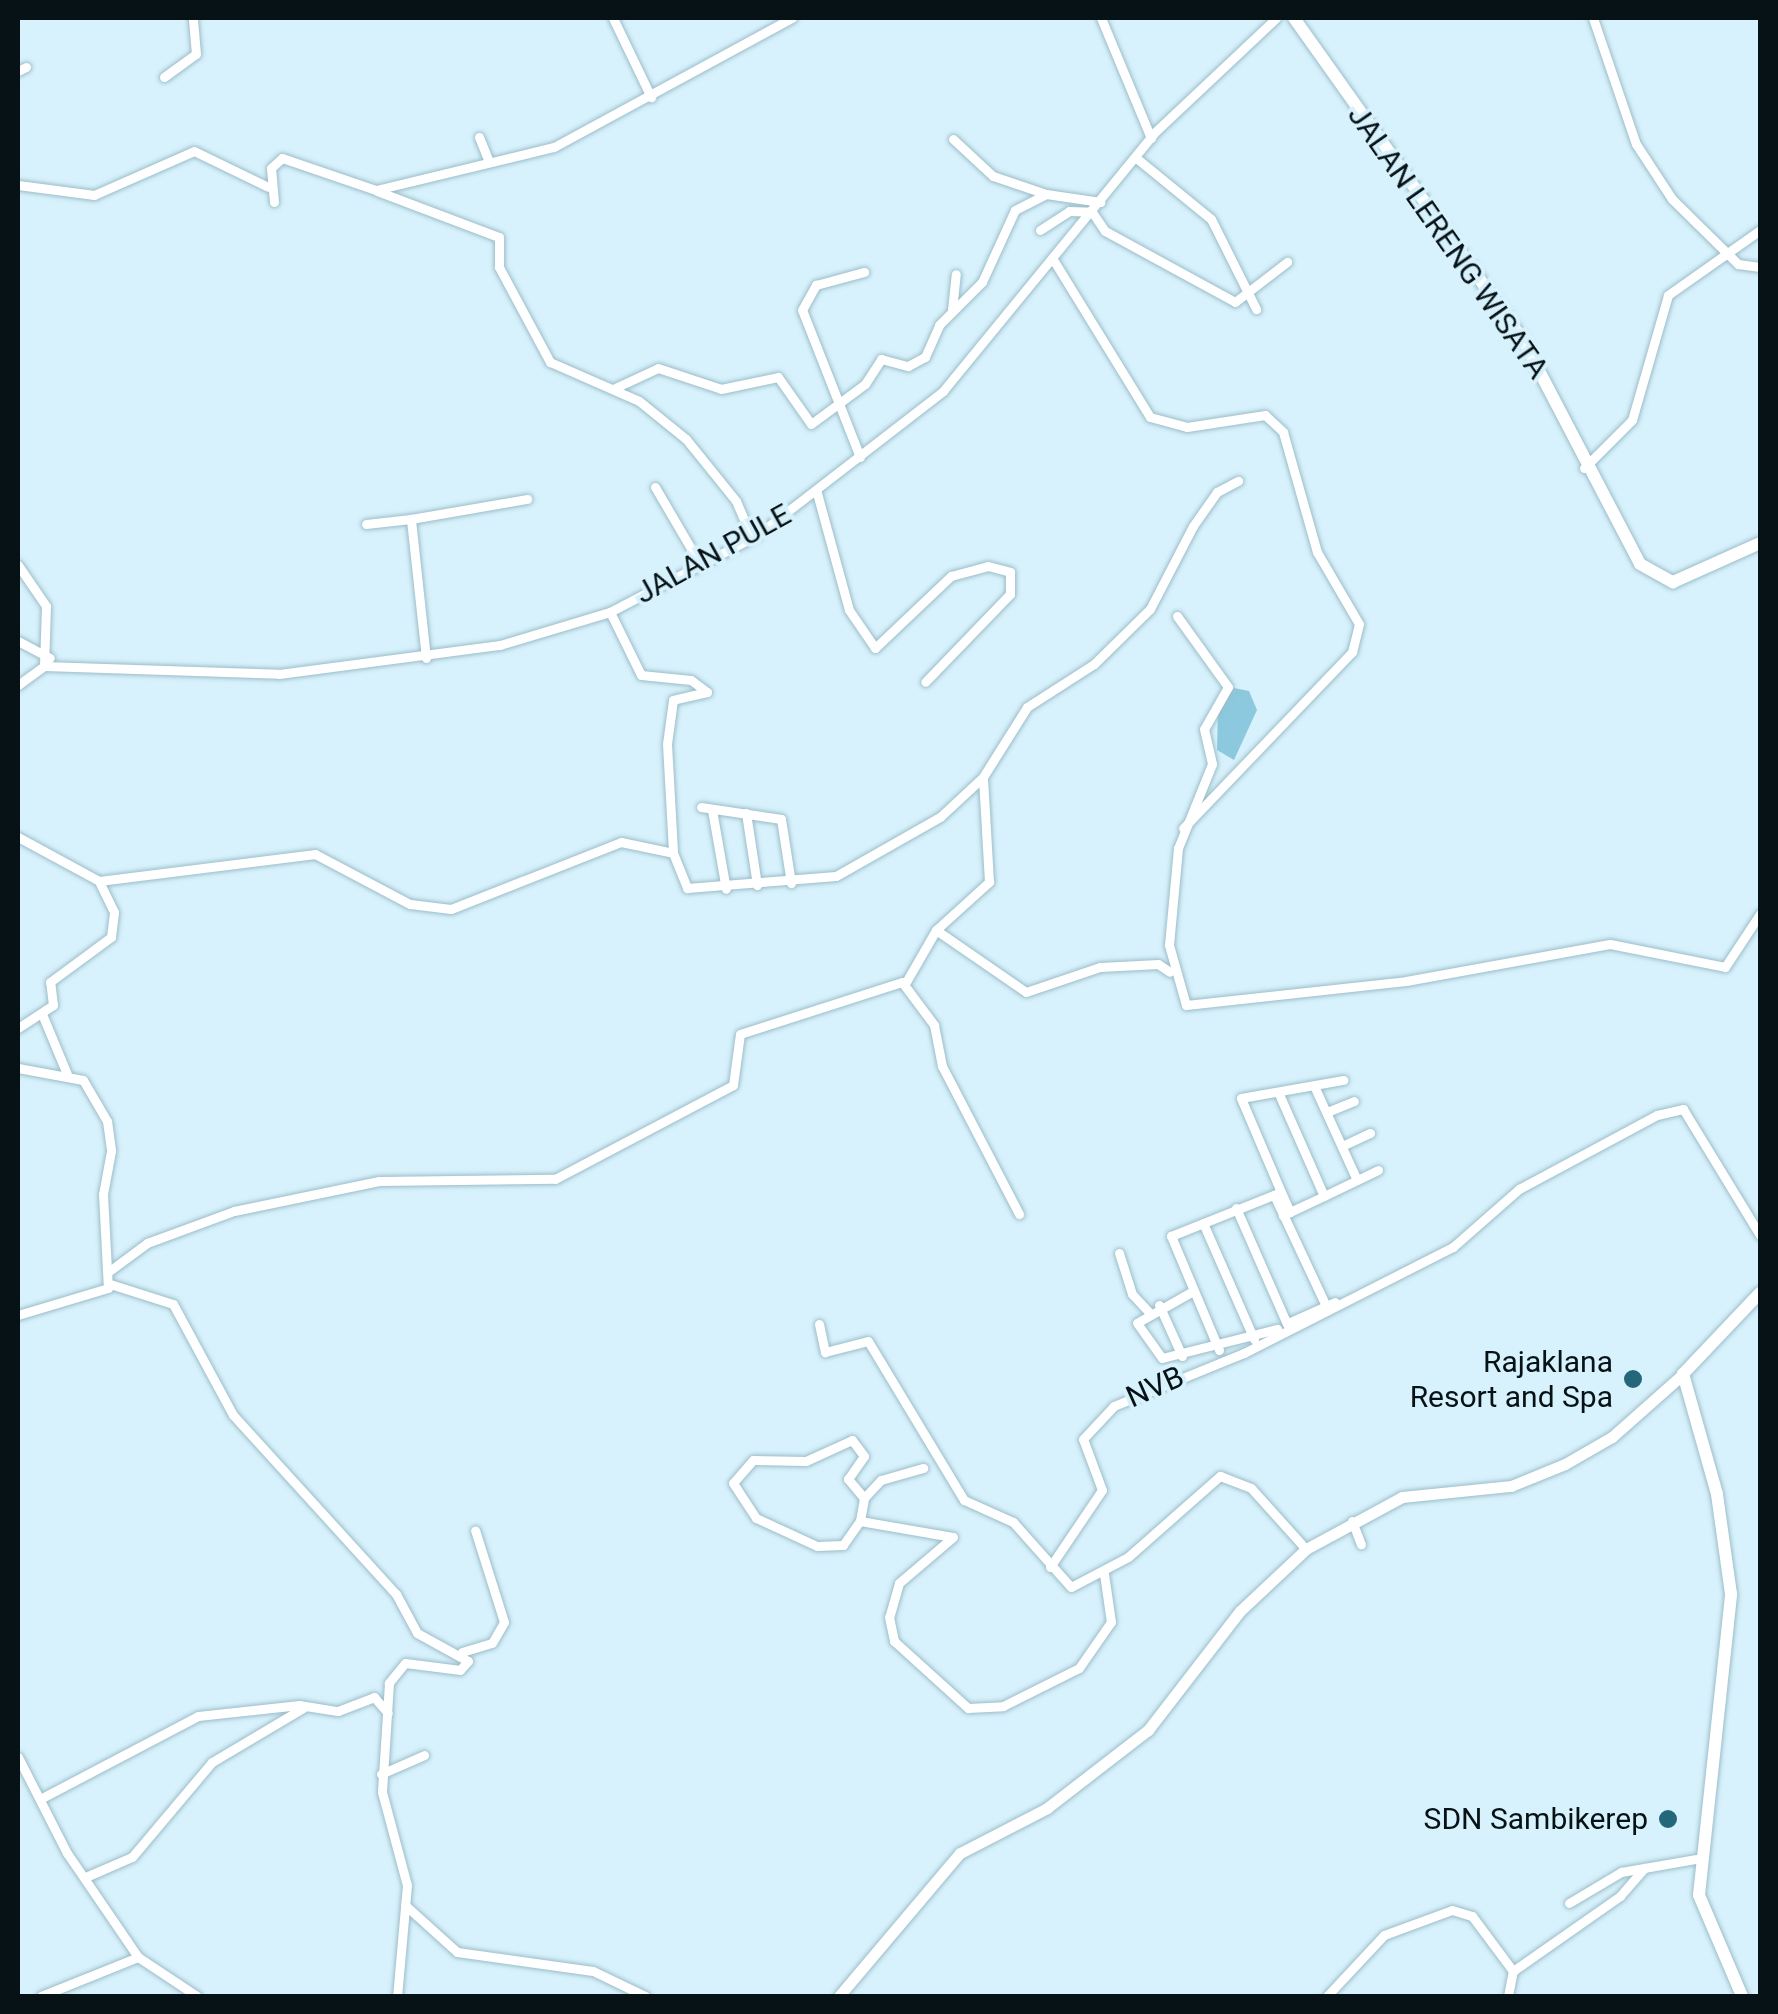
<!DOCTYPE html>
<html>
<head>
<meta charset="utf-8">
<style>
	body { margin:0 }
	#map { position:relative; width:1778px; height:2014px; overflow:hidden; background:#d7f2fc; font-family:Roboto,sans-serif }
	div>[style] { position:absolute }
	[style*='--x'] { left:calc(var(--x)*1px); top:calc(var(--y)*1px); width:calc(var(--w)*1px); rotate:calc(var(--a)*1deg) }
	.green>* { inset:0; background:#8cc9de }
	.roads { filter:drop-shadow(0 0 2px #9cbdc9) drop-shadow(0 0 2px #9cbdc9) }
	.minor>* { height:9px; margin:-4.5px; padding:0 4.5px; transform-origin:4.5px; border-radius:4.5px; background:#fff }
	.tertiary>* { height:11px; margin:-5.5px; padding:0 5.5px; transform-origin:5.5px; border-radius:5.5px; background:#fff }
	.secondary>* { height:12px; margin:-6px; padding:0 6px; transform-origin:6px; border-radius:6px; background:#fff }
	.dots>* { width:28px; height:28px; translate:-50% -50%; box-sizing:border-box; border:5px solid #d7f2fc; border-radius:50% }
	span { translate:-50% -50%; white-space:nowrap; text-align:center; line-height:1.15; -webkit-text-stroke:8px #d7f2fc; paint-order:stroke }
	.street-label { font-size:30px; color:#061216 }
	.poi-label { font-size:30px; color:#061216 }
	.right { translate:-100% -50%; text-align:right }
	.frame { position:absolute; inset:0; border:20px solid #061216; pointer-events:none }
</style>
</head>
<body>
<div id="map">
	<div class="green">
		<i style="clip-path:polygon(1234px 688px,1249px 691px,1257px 710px,1234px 760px,1217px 750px,1218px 708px)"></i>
	</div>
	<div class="roads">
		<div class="minor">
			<i style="--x:613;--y:18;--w:88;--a:64.3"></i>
			<i style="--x:1101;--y:18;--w:130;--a:67.4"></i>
			<i style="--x:1593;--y:18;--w:133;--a:71.2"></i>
			<i style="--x:1636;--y:144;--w:66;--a:56.8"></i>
			<i style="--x:1672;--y:199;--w:93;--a:44.6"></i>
			<i style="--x:1738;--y:264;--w:22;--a:8"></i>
			<i style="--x:18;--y:71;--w:9;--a:-27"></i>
			<i style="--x:164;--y:77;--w:39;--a:-36"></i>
			<i style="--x:196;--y:54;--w:36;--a:-95"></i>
			<i style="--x:479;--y:137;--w:27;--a:68"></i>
			<i style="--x:953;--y:139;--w:54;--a:42.8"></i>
			<i style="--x:993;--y:176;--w:56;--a:18.8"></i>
			<i style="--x:1135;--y:157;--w:98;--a:39.2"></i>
			<i style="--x:1211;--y:219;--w:101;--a:63.4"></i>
			<i style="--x:18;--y:185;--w:77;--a:7.5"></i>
			<i style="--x:94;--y:195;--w:109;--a:-23.7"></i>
			<i style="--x:194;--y:151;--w:82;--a:25.9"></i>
			<i style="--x:377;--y:191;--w:130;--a:20.7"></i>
			<i style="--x:499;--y:237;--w:30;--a:90"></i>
			<i style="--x:499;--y:267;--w:108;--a:61.8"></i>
			<i style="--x:550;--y:362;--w:97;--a:23.7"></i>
			<i style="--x:639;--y:401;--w:60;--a:39"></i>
			<i style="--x:686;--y:439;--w:80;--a:51.1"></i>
			<i style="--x:736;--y:501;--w:40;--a:66.6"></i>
			<i style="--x:274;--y:202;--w:34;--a:-95"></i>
			<i style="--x:271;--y:168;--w:15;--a:-42"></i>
			<i style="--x:282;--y:158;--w:99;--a:18.8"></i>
			<i style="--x:376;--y:190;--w:183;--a:-13.6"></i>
			<i style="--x:554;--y:147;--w:271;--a:-28.5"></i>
			<i style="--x:1040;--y:230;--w:35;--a:-33"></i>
			<i style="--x:1069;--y:211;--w:23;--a:2"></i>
			<i style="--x:1092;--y:212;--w:23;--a:56"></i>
			<i style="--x:1105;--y:231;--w:148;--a:28.6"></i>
			<i style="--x:1235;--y:302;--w:66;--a:-37.6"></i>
			<i style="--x:1054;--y:261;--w:183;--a:58.4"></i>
			<i style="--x:1150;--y:417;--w:38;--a:15"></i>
			<i style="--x:1187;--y:427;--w:79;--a:-8.7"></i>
			<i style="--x:1265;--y:415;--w:25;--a:43"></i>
			<i style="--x:1283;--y:432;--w:125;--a:74.2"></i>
			<i style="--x:1317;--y:552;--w:83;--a:59.7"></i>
			<i style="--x:1359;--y:624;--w:29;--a:104"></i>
			<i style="--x:1352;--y:652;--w:244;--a:133.8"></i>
			<i style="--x:952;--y:310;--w:36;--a:-84"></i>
			<i style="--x:615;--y:388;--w:47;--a:-24.9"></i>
			<i style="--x:658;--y:368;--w:66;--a:18.4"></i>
			<i style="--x:721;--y:389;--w:58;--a:-11.9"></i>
			<i style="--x:778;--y:377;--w:57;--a:54.9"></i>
			<i style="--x:811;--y:424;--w:67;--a:-36.5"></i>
			<i style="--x:865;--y:384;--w:30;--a:-57"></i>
			<i style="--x:881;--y:359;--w:28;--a:15"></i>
			<i style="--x:908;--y:366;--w:19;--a:-28"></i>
			<i style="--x:925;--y:357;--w:35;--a:-66"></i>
			<i style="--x:939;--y:325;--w:61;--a:-45"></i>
			<i style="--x:982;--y:282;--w:79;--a:-65.4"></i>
			<i style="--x:1015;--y:210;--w:35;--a:-27"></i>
			<i style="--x:1046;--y:194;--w:55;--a:8.4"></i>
			<i style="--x:860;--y:457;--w:158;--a:-111.5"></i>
			<i style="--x:802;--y:310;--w:29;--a:-61"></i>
			<i style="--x:816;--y:285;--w:50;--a:-15.2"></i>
			<i style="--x:1584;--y:468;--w:68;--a:-45"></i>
			<i style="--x:1632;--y:420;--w:130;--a:-73.9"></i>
			<i style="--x:1668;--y:295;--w:113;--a:-35.2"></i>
			<i style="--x:655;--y:487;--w:89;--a:59.7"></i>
			<i style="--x:817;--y:493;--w:121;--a:74.7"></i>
			<i style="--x:849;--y:610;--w:46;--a:55.6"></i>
			<i style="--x:875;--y:648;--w:105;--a:-43.5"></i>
			<i style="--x:951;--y:576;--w:38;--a:-15"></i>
			<i style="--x:988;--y:566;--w:23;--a:15"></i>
			<i style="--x:1010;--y:572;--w:22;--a:90"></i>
			<i style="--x:1010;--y:594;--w:122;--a:134"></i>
			<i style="--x:366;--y:524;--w:45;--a:-6.3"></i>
			<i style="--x:18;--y:565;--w:50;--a:55.7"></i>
			<i style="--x:46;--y:606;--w:60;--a:91.9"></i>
			<i style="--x:610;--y:612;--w:70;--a:63.8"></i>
			<i style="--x:641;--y:675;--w:50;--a:5.7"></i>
			<i style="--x:691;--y:680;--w:20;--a:37"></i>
			<i style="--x:707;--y:692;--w:35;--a:167"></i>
			<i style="--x:673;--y:700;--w:44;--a:97.8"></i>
			<i style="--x:667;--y:744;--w:109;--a:86.8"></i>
			<i style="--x:673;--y:853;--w:38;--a:68"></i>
			<i style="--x:687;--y:888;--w:149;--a:-4.6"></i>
			<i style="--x:836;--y:876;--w:120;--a:-29.6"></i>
			<i style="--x:940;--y:817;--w:59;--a:-42.9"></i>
			<i style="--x:983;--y:777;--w:83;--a:-57.8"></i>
			<i style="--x:1027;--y:707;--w:80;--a:-32.7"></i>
			<i style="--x:1094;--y:664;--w:78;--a:-44.5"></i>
			<i style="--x:1150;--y:609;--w:93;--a:-62.6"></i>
			<i style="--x:1193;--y:526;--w:42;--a:-54.8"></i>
			<i style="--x:1217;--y:492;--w:24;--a:-28"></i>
			<i style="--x:1177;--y:616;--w:87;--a:54.3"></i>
			<i style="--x:1228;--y:687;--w:48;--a:119.7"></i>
			<i style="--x:1204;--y:729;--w:36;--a:77"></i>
			<i style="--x:1212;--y:764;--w:91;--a:112"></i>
			<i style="--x:1178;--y:848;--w:97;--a:95.3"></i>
			<i style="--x:1169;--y:945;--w:62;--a:74.2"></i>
			<i style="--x:1186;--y:1005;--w:221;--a:-6.2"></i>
			<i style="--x:1406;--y:981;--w:207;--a:-10.3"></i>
			<i style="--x:1610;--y:944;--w:117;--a:11.3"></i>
			<i style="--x:1725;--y:967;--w:64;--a:-56.6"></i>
			<i style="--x:18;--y:641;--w:36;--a:28"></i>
			<i style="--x:426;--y:658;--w:140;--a:-96.2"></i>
			<i style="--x:411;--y:519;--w:118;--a:-9.8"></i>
			<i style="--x:18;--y:685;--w:32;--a:-36"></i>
			<i style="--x:44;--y:666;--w:235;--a:1.9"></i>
			<i style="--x:279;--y:674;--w:223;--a:-7.5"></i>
			<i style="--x:500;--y:645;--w:115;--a:-16.7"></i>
			<i style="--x:610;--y:612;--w:166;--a:-27.6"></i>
			<i style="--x:757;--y:535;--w:235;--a:-37.7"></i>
			<i style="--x:943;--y:391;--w:332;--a:-50.7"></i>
			<i style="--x:1153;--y:134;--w:169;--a:-43.3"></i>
			<i style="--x:701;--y:807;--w:81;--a:8.5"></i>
			<i style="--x:781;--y:819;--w:65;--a:81.1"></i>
			<i style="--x:712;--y:810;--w:80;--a:80"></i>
			<i style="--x:746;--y:813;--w:73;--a:81.3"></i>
			<i style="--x:18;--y:837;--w:92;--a:28.5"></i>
			<i style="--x:99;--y:881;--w:218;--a:-7.1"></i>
			<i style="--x:315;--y:854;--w:107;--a:27.8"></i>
			<i style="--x:410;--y:904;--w:41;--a:7"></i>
			<i style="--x:451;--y:909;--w:183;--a:-21.5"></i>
			<i style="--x:621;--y:842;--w:53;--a:11.9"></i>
			<i style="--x:936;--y:930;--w:72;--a:-42.2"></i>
			<i style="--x:989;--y:882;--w:105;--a:-93.3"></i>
			<i style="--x:906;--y:982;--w:60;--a:-60"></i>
			<i style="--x:936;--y:930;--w:109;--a:34.6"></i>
			<i style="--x:1026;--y:992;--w:78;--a:-18.7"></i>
			<i style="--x:1100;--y:967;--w:58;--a:-3"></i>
			<i style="--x:1158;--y:964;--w:14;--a:34"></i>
			<i style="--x:42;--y:1014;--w:65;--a:67.4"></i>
			<i style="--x:18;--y:1028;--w:42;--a:-33.3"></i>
			<i style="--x:53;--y:1005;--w:23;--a:-97"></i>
			<i style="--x:50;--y:982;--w:76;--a:-36.4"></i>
			<i style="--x:111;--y:937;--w:25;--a:-83"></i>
			<i style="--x:114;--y:912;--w:34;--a:-116"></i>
			<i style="--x:18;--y:1068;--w:66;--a:10.5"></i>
			<i style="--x:83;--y:1080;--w:48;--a:59.7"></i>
			<i style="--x:107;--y:1121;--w:30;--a:82"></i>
			<i style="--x:111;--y:1151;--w:44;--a:100.5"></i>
			<i style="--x:103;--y:1194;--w:94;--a:87"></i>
			<i style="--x:108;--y:1288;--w:94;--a:163.3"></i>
			<i style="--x:1315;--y:1088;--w:101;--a:65.5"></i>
			<i style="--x:1279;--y:1094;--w:111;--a:66.2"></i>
			<i style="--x:1324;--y:1196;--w:38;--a:155"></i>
			<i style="--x:1327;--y:1112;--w:29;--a:-22"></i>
			<i style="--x:1342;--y:1146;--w:31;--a:-25"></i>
			<i style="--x:1281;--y:1192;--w:102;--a:-113.1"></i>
			<i style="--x:1241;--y:1098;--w:104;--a:-10"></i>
			<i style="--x:1274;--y:1195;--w:120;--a:64.9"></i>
			<i style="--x:1324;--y:1196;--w:60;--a:-25.7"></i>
			<i style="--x:1236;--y:1208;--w:127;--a:66.3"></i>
			<i style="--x:1203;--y:1223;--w:127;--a:66.3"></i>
			<i style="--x:1119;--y:1253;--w:43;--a:72.4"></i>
			<i style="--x:1132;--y:1294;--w:25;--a:47"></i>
			<i style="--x:108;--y:1272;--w:49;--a:-36.6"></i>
			<i style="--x:147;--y:1243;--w:93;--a:-20.2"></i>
			<i style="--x:234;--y:1211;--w:148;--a:-11.7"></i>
			<i style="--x:379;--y:1181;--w:176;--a:-0.7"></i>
			<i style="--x:555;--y:1179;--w:201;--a:-27.8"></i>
			<i style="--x:733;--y:1085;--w:51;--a:-82.2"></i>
			<i style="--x:740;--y:1034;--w:170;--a:-17.8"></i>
			<i style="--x:902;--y:982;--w:54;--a:53.3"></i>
			<i style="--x:934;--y:1025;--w:42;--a:79"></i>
			<i style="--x:942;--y:1066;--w:167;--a:62.5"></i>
			<i style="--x:110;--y:1284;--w:66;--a:17.6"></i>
			<i style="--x:173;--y:1304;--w:126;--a:61.6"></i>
			<i style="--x:233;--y:1415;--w:242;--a:47.7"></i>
			<i style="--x:396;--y:1594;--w:44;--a:61.7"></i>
			<i style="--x:417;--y:1633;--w:58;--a:28.8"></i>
			<i style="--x:468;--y:1661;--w:12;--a:132"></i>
			<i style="--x:460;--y:1670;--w:55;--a:-172.7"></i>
			<i style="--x:405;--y:1663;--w:26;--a:129"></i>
			<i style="--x:389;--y:1683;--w:109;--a:93.7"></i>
			<i style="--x:382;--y:1792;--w:96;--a:75"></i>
			<i style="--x:407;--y:1885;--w:111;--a:95.1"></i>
			<i style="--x:1193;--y:1291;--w:64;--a:150.3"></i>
			<i style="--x:1137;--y:1323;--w:43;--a:54.5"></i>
			<i style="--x:1162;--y:1358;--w:119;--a:-14.2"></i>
			<i style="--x:1159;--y:1305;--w:56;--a:65.7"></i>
			<i style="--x:1290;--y:1322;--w:49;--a:-24"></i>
			<i style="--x:819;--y:1324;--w:29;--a:78"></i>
			<i style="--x:825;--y:1352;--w:44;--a:-14.3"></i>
			<i style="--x:868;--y:1341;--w:186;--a:58.9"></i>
			<i style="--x:964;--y:1500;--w:54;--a:24.2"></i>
			<i style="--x:1013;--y:1522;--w:87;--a:48.3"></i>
			<i style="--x:1071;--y:1587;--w:64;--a:-27.8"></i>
			<i style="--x:1128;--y:1557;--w:123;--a:-41.4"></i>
			<i style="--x:1220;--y:1476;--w:33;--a:21"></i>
			<i style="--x:1251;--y:1488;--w:82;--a:48"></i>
			<i style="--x:1219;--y:1350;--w:124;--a:-112.8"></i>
			<i style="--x:1171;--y:1236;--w:118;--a:-21.8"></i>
			<i style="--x:1281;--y:1192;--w:22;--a:66"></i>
			<i style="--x:1290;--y:1212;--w:8;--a:157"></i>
			<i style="--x:864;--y:1498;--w:25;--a:-47"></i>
			<i style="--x:881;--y:1480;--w:44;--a:-15.9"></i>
			<i style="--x:860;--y:1521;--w:23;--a:-80"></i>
			<i style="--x:864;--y:1498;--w:25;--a:-130"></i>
			<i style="--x:848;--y:1479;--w:28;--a:-55"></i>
			<i style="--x:864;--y:1456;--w:20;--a:-127"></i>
			<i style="--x:852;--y:1440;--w:51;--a:155.5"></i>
			<i style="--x:806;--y:1461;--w:53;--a:-178.9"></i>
			<i style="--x:753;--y:1460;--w:30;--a:131"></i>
			<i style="--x:733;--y:1483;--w:42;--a:56.7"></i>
			<i style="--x:756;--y:1518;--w:67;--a:24.7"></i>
			<i style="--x:817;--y:1546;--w:26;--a:-2"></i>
			<i style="--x:843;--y:1545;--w:29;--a:-55"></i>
			<i style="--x:860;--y:1521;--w:94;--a:9.8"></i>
			<i style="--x:953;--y:1537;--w:71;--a:139.6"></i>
			<i style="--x:899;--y:1583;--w:35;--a:106"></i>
			<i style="--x:889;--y:1617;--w:25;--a:78"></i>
			<i style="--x:894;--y:1641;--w:100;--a:42.2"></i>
			<i style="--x:968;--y:1708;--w:35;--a:-3"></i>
			<i style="--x:1003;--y:1706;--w:85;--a:-26.6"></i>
			<i style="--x:1079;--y:1668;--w:56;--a:-55.2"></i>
			<i style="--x:1111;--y:1622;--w:49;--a:-98.3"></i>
			<i style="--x:1352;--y:1521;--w:25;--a:69"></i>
			<i style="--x:1050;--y:1567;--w:93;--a:-56"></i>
			<i style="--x:1102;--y:1490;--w:54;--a:-110.4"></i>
			<i style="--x:1083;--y:1439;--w:45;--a:-46.8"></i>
			<i style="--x:1114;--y:1406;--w:140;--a:-22.2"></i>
			<i style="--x:1244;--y:1353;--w:234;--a:-26.9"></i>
			<i style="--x:1453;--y:1247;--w:88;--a:-41.3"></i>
			<i style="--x:1519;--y:1189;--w:157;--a:-28.2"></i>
			<i style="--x:1657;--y:1115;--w:27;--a:-13"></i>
			<i style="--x:1683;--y:1109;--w:148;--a:58.6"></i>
			<i style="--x:462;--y:1652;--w:31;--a:-17"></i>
			<i style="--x:492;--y:1643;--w:24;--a:-60"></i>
			<i style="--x:504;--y:1622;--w:96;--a:-107.5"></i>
			<i style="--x:18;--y:1757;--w:108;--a:63"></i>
			<i style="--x:67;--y:1853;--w:126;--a:55.7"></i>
			<i style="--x:381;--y:1774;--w:47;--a:-23.8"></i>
			<i style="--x:40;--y:1799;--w:178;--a:-27.7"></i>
			<i style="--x:198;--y:1716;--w:102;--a:-6.2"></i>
			<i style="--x:299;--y:1705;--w:39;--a:9"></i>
			<i style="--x:338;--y:1711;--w:39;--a:-21"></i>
			<i style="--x:374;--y:1697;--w:21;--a:49"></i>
			<i style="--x:88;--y:1876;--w:48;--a:-23.4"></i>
			<i style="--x:132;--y:1857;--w:124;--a:-49.9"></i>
			<i style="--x:212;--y:1762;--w:106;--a:-30.7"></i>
			<i style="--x:1569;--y:1903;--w:61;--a:-30.8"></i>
			<i style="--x:1621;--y:1872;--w:81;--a:-9.9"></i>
			<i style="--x:405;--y:1905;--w:70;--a:42.1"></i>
			<i style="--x:457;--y:1952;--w:137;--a:8"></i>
			<i style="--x:593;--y:1971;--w:58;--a:25.7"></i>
			<i style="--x:41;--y:1996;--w:105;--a:-21.9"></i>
			<i style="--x:138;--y:1957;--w:71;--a:33.5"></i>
			<i style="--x:1327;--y:1996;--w:83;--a:-46.9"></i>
			<i style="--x:1384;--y:1935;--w:72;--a:-20.2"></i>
			<i style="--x:1452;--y:1910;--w:21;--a:17"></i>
			<i style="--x:1472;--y:1916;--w:69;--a:53.3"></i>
			<i style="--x:1508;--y:1996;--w:25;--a:-79"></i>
			<i style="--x:1513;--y:1971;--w:131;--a:-35"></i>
			<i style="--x:1620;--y:1896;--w:37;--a:-49"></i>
		</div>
		<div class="tertiary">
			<i style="--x:839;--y:1996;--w:187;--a:-49.8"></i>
			<i style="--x:960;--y:1853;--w:98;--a:-27.3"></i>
			<i style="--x:1047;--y:1808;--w:128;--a:-37.7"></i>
			<i style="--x:1148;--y:1730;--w:150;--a:-52.3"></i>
			<i style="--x:1240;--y:1611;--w:91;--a:-43.2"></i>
			<i style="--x:1306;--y:1549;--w:109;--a:-28.4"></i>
			<i style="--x:1402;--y:1497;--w:110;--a:-5.8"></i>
			<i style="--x:1511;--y:1486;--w:58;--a:-22.2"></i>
			<i style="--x:1565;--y:1464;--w:54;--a:-29.9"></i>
			<i style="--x:1612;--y:1437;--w:95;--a:-41.6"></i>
		</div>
		<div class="secondary">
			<i style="--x:1294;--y:18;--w:397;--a:54.6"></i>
			<i style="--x:1524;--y:342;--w:250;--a:62.4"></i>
			<i style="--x:1640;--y:564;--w:38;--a:29"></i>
			<i style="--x:1673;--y:582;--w:95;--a:-24.1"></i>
			<i style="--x:1742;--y:1996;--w:110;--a:-113.1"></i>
			<i style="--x:1699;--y:1895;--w:303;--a:-83.9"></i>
			<i style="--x:1731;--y:1594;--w:101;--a:-98"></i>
			<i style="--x:1717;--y:1494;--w:125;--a:-105.8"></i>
			<i style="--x:1683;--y:1374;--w:112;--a:-46.5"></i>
		</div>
	</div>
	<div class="dots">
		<i style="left:1633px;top:1379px;background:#25677a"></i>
		<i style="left:1668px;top:1819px;background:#25677a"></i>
	</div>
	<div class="street-label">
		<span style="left:1448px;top:242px;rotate:55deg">JALAN LERENG WISATA</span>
		<span style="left:713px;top:554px;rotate:-29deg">JALAN PULE</span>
		<span style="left:1155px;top:1387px;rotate:-24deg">NVB</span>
	</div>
	<div class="poi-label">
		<span class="right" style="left:1613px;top:1379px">Rajaklana<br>Resort and Spa</span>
		<span class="right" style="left:1648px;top:1819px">SDN Sambikerep</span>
	</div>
	<div class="frame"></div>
</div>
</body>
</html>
